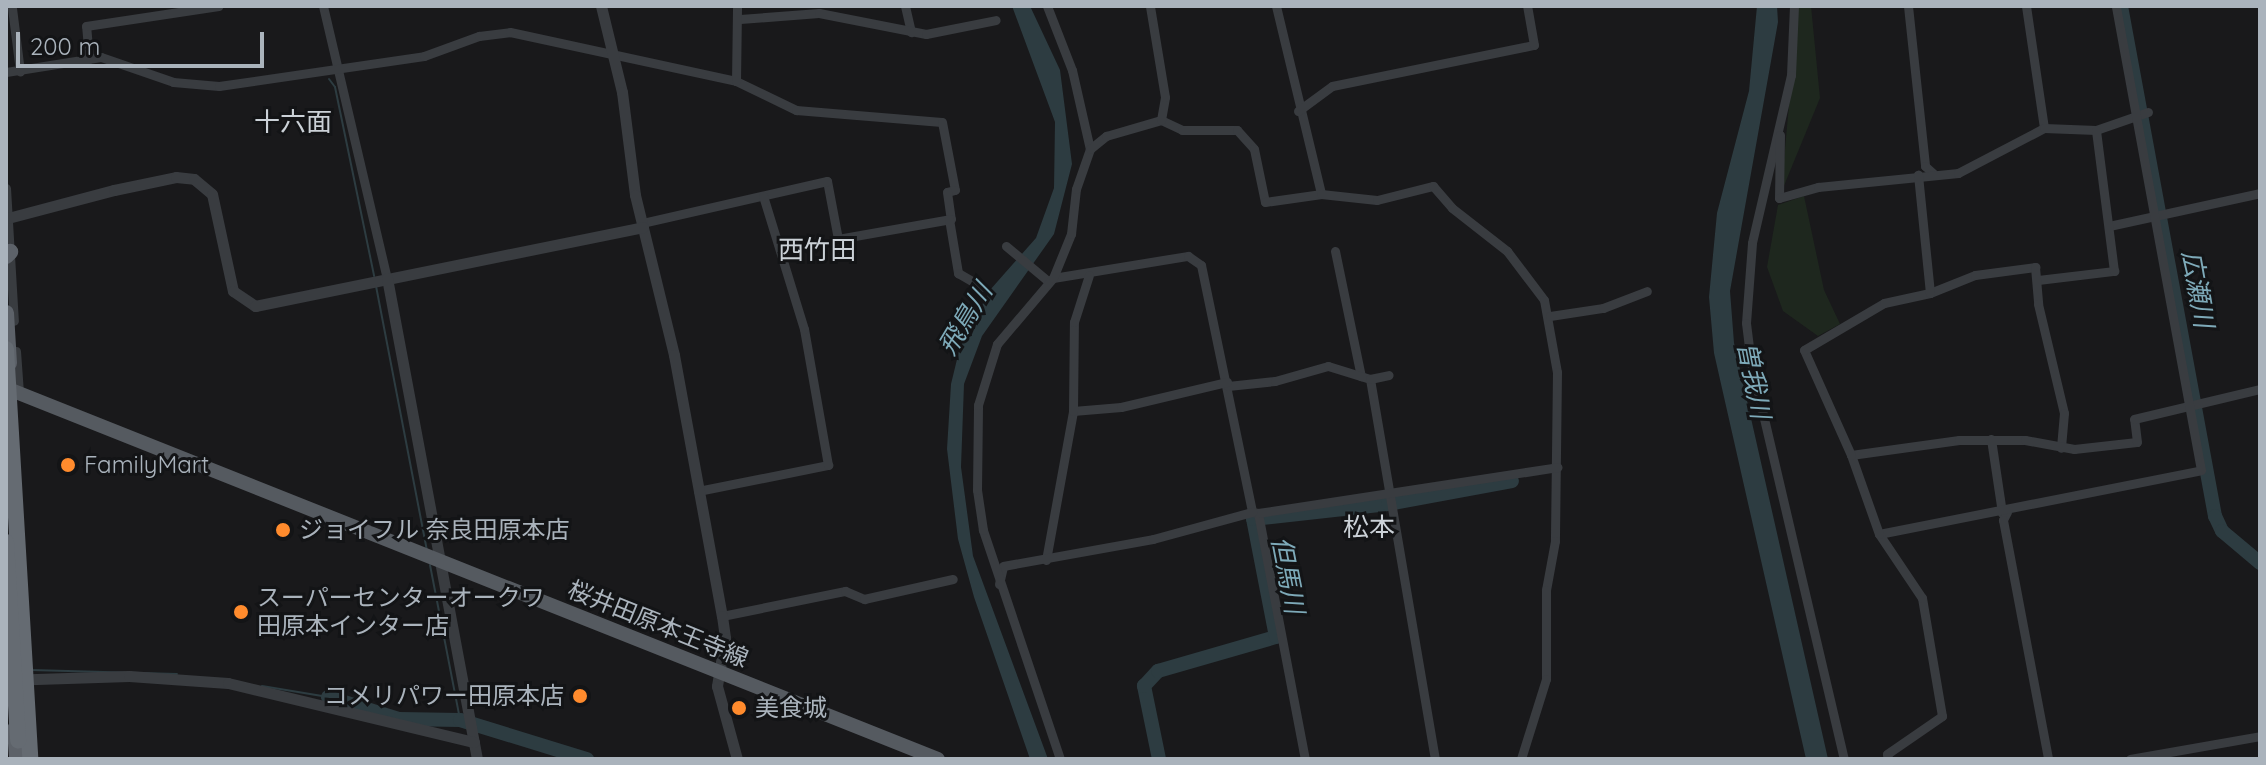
<!DOCTYPE html>
<html>
<head>
<meta charset="utf-8">
<style>
	body { margin:0 }
	#map { position:relative; width:2266px; height:765px; overflow:hidden; background:#19191b; font-family:Quicksand,"Noto Sans JP",sans-serif }
	div>[style] { position:absolute }
	[style*='--x'] { left:calc(var(--x)*1px); top:calc(var(--y)*1px); width:calc(var(--w)*1px); rotate:calc(var(--a)*1deg) }
	.green>* { inset:0; background:#1e271e }
	.water>* { inset:0; background:#2d3c41 }
	.stream>* { height:2px; margin:-1px; padding:0 1px; transform-origin:1px; border-radius:1px; background:#2d3c41 }
	.river>* { height:14px; margin:-7px; padding:0 7px; transform-origin:7px; border-radius:7px; background:#2d3c41 }
	.minor>* { height:9px; margin:-4.5px; padding:0 4.5px; transform-origin:4.5px; border-radius:4.5px; background:#393c40 }
	.tertiary>* { height:11px; margin:-5.5px; padding:0 5.5px; transform-origin:5.5px; border-radius:5.5px; background:#393c40 }
	.primary>* { height:14px; margin:-7px; padding:0 7px; transform-origin:7px; border-radius:7px; background:#555a60 }
	.trunk>* { height:16px; margin:-8px; padding:0 8px; transform-origin:8px; border-radius:8px; background:#5d6269 }
	.motorway-bridge>* { height:16px; margin:-8px; padding:0 8px; transform-origin:8px; border-radius:8px; background:#656b72 }
	.dots>* { width:22px; height:22px; translate:-50% -50%; box-sizing:border-box; border:4px solid #131416; border-radius:50% }
	span { translate:-50% -50%; white-space:nowrap; text-align:center; line-height:1.15; -webkit-text-stroke:6px #131416; paint-order:stroke }
	.poi-label { font-size:24px; color:#aab3bc }
	.left { translate:0 -50%; text-align:left }
	.right { translate:-100% -50%; text-align:right }
	.street-label { font-size:24px; color:#aab3bc }
	.neighbourhood-label { font-size:26px; color:#cbd1d7 }
	.water-label { font-size:26px; color:#7eaab9; font-style:italic }
	.frame { position:absolute; inset:0; border:8px solid #aab3bc; pointer-events:none }
	.scale { position:absolute; left:16px; top:32px; width:248px; height:36px; box-sizing:border-box; border:4px solid #aab3bc; border-top:0; padding-left:10px; font-size:24px; line-height:28px; white-space:nowrap; color:#aab3bc; -webkit-text-stroke:6px #131416; paint-order:stroke }
</style>
</head>
<body>
<div id="map">
	<div class="green">
		<i style="clip-path:polygon(1798px 6px,1811px 6px,1820px 98px,1781px 193px)"></i>
		<i style="clip-path:polygon(1804px 196px,1824px 290px,1840px 324px,1818px 336px,1783px 311px,1767px 267px,1778px 205px)"></i>
	</div>
	<div class="water">
		<i style="clip-path:polygon(1012px 6px,1030px 6px,1060px 70px,1072px 164px,1054px 234px,982px 336px,964px 384px,961px 467px,973px 556px,1048px 759px,1030px 759px,974px 597px,958px 539px,947px 449px,951px 384px,960px 347px,990px 290px,1036px 238px,1054px 188px,1055px 122px)"></i>
		<i style="clip-path:polygon(1757px 6px,1777px 6px,1778px 22px,1730px 291px,1734px 343px,1828px 759px,1806px 759px,1714px 353px,1709px 297px,1717px 213px,1749px 91px)"></i>
	</div>
	<div class="stream">
		<i style="--x:329;--y:79;--w:10;--a:53"></i>
		<i style="--x:335;--y:87;--w:193;--a:78.3"></i>
		<i style="--x:376;--y:286;--w:269;--a:79.1"></i>
		<i style="--x:430;--y:565;--w:158;--a:79"></i>
		<i style="--x:31;--y:670;--w:146;--a:1.6"></i>
		<i style="--x:262;--y:686;--w:67;--a:9.5"></i>
	</div>
	<div class="river">
		<i style="--x:2121;--y:6;--w:519;--a:79.56"></i>
		<i style="--x:2215;--y:516;--w:17;--a:65"></i>
		<i style="--x:2222;--y:531;--w:50;--a:40.1"></i>
		<i style="--x:328;--y:697;--w:74;--a:17.2"></i>
		<i style="--x:399;--y:719;--w:61;--a:0.9"></i>
		<i style="--x:460;--y:720;--w:133;--a:17.1"></i>
		<i style="--x:1159;--y:759;--w:75;--a:-101.6"></i>
		<i style="--x:1144;--y:686;--w:21;--a:-47"></i>
		<i style="--x:1158;--y:671;--w:123;--a:-16.1"></i>
		<i style="--x:1276;--y:637;--w:120;--a:-101"></i>
		<i style="--x:1253;--y:519;--w:136;--a:-6.3"></i>
		<i style="--x:1388;--y:504;--w:126;--a:-10.5"></i>
	</div>
	<div class="minor">
		<i style="--x:323;--y:6;--w:279;--a:76.8"></i>
		<i style="--x:905;--y:6;--w:27;--a:77"></i>
		<i style="--x:1047;--y:6;--w:69;--a:68.7"></i>
		<i style="--x:1072;--y:70;--w:81;--a:77.2"></i>
		<i style="--x:1276;--y:6;--w:193;--a:76.5"></i>
		<i style="--x:1794;--y:6;--w:69;--a:92.5"></i>
		<i style="--x:1791;--y:75;--w:172;--a:103.1"></i>
		<i style="--x:1752;--y:243;--w:80;--a:94.3"></i>
		<i style="--x:1746;--y:323;--w:40;--a:82.9"></i>
		<i style="--x:1751;--y:363;--w:407;--a:76.8"></i>
		<i style="--x:1908;--y:6;--w:161;--a:83.9"></i>
		<i style="--x:1925;--y:166;--w:12;--a:42"></i>
		<i style="--x:2026;--y:6;--w:123;--a:81.6"></i>
		<i style="--x:12;--y:8;--w:64;--a:82.8"></i>
		<i style="--x:740;--y:19;--w:79;--a:-4.3"></i>
		<i style="--x:819;--y:13;--w:109;--a:11.1"></i>
		<i style="--x:926;--y:34;--w:71;--a:-11.3"></i>
		<i style="--x:89;--y:59;--w:33;--a:-95"></i>
		<i style="--x:86;--y:26;--w:134;--a:-8.6"></i>
		<i style="--x:6;--y:72;--w:96;--a:-9"></i>
		<i style="--x:101;--y:57;--w:76;--a:19.1"></i>
		<i style="--x:173;--y:82;--w:46;--a:5"></i>
		<i style="--x:219;--y:86;--w:207;--a:-8.3"></i>
		<i style="--x:424;--y:56;--w:59;--a:-20"></i>
		<i style="--x:479;--y:36;--w:31;--a:-7"></i>
		<i style="--x:510;--y:32;--w:231;--a:12.2"></i>
		<i style="--x:736;--y:81;--w:67;--a:25.8"></i>
		<i style="--x:796;--y:110;--w:146;--a:4.7"></i>
		<i style="--x:942;--y:122;--w:69;--a:79.2"></i>
		<i style="--x:955;--y:190;--w:8;--a:166"></i>
		<i style="--x:947;--y:192;--w:27;--a:82"></i>
		<i style="--x:951;--y:219;--w:115;--a:170"></i>
		<i style="--x:838;--y:239;--w:59;--a:-100.7"></i>
		<i style="--x:827;--y:181;--w:190;--a:167.2"></i>
		<i style="--x:736;--y:81;--w:75;--a:-89.2"></i>
		<i style="--x:1298;--y:111;--w:42;--a:-36.3"></i>
		<i style="--x:1332;--y:86;--w:206;--a:-11.5"></i>
		<i style="--x:1534;--y:45;--w:40;--a:-100"></i>
		<i style="--x:1161;--y:120;--w:23;--a:25"></i>
		<i style="--x:1182;--y:130;--w:55;--a:0"></i>
		<i style="--x:1237;--y:130;--w:25;--a:48"></i>
		<i style="--x:1254;--y:149;--w:54;--a:78.3"></i>
		<i style="--x:1265;--y:202;--w:57;--a:-8.1"></i>
		<i style="--x:1321;--y:194;--w:56;--a:6.1"></i>
		<i style="--x:1377;--y:200;--w:58;--a:-14"></i>
		<i style="--x:1433;--y:186;--w:29;--a:49"></i>
		<i style="--x:1452;--y:208;--w:70;--a:38"></i>
		<i style="--x:1507;--y:251;--w:61;--a:52.9"></i>
		<i style="--x:1544;--y:300;--w:73;--a:79.8"></i>
		<i style="--x:1557;--y:372;--w:169;--a:90.7"></i>
		<i style="--x:1555;--y:541;--w:50;--a:100.4"></i>
		<i style="--x:1546;--y:590;--w:89;--a:90"></i>
		<i style="--x:1546;--y:679;--w:84;--a:107.4"></i>
		<i style="--x:1780;--y:135;--w:63;--a:90.9"></i>
		<i style="--x:1779;--y:198;--w:41;--a:-15.8"></i>
		<i style="--x:1818;--y:187;--w:141;--a:-5.7"></i>
		<i style="--x:1958;--y:173;--w:97;--a:-27.6"></i>
		<i style="--x:2044;--y:128;--w:52;--a:2.2"></i>
		<i style="--x:2096;--y:130;--w:55;--a:-19.1"></i>
		<i style="--x:6;--y:188;--w:133;--a:86.6"></i>
		<i style="--x:949;--y:219;--w:55;--a:80.5"></i>
		<i style="--x:958;--y:273;--w:28;--a:30"></i>
		<i style="--x:2109;--y:226;--w:155;--a:-12.3"></i>
		<i style="--x:1006;--y:246;--w:56;--a:39.9"></i>
		<i style="--x:1335;--y:251;--w:128;--a:78.3"></i>
		<i style="--x:1053;--y:278;--w:137;--a:-9.3"></i>
		<i style="--x:1188;--y:256;--w:16;--a:35"></i>
		<i style="--x:1201;--y:265;--w:252;--a:78.3"></i>
		<i style="--x:1252;--y:512;--w:6;--a:9"></i>
		<i style="--x:1258;--y:513;--w:250;--a:79.2"></i>
		<i style="--x:2038;--y:280;--w:77;--a:-6.8"></i>
		<i style="--x:2114;--y:271;--w:142;--a:-97.3"></i>
		<i style="--x:1930;--y:293;--w:48;--a:-21.8"></i>
		<i style="--x:1975;--y:275;--w:61;--a:-7.6"></i>
		<i style="--x:2035;--y:267;--w:37;--a:85"></i>
		<i style="--x:2038;--y:304;--w:112;--a:76.6"></i>
		<i style="--x:2064;--y:413;--w:35;--a:95"></i>
		<i style="--x:1550;--y:316;--w:54;--a:-8.6"></i>
		<i style="--x:1603;--y:308;--w:47;--a:-21.1"></i>
		<i style="--x:16;--y:351;--w:42;--a:85.9"></i>
		<i style="--x:1370;--y:379;--w:386;--a:80.3"></i>
		<i style="--x:1228;--y:386;--w:47;--a:-6.1"></i>
		<i style="--x:1275;--y:381;--w:55;--a:-15.8"></i>
		<i style="--x:1328;--y:366;--w:44;--a:17.2"></i>
		<i style="--x:1370;--y:379;--w:19;--a:-12"></i>
		<i style="--x:1073;--y:411;--w:48;--a:-4.8"></i>
		<i style="--x:1121;--y:407;--w:109;--a:-13.3"></i>
		<i style="--x:1991;--y:439;--w:75;--a:81.5"></i>
		<i style="--x:1851;--y:455;--w:109;--a:-7.9"></i>
		<i style="--x:1959;--y:440;--w:66;--a:0"></i>
		<i style="--x:2025;--y:440;--w:50;--a:10.4"></i>
		<i style="--x:2074;--y:449;--w:63;--a:-6.3"></i>
		<i style="--x:2137;--y:442;--w:23;--a:-97"></i>
		<i style="--x:2134;--y:419;--w:130;--a:-13.4"></i>
		<i style="--x:698;--y:491;--w:133;--a:-11.3"></i>
		<i style="--x:828;--y:465;--w:138;--a:-100"></i>
		<i style="--x:804;--y:329;--w:139;--a:-107.1"></i>
		<i style="--x:2007;--y:512;--w:9;--a:117"></i>
		<i style="--x:2003;--y:520;--w:243;--a:79.3"></i>
		<i style="--x:1258;--y:513;--w:303;--a:-8.7"></i>
		<i style="--x:1879;--y:534;--w:328;--a:-11.2"></i>
		<i style="--x:2201;--y:470;--w:472;--a:-100.4"></i>
		<i style="--x:1046;--y:560;--w:151;--a:-79.7"></i>
		<i style="--x:1073;--y:411;--w:89;--a:-89.4"></i>
		<i style="--x:1074;--y:322;--w:49;--a:-72.3"></i>
		<i style="--x:999;--y:584;--w:18;--a:-77"></i>
		<i style="--x:1003;--y:566;--w:152;--a:-10.2"></i>
		<i style="--x:1153;--y:539;--w:103;--a:-15.3"></i>
		<i style="--x:722;--y:616;--w:126;--a:-11.5"></i>
		<i style="--x:845;--y:591;--w:21;--a:23"></i>
		<i style="--x:864;--y:599;--w:91;--a:-12.7"></i>
		<i style="--x:1060;--y:759;--w:242;--a:-108.6"></i>
		<i style="--x:983;--y:530;--w:40;--a:-98.5"></i>
		<i style="--x:977;--y:490;--w:85;--a:-89.3"></i>
		<i style="--x:978;--y:405;--w:64;--a:-72.7"></i>
		<i style="--x:997;--y:344;--w:87;--a:-49.7"></i>
		<i style="--x:1053;--y:278;--w:48;--a:-67.8"></i>
		<i style="--x:1071;--y:234;--w:45;--a:-83.7"></i>
		<i style="--x:1076;--y:189;--w:42;--a:-70.7"></i>
		<i style="--x:1090;--y:149;--w:21;--a:-39"></i>
		<i style="--x:1106;--y:136;--w:57;--a:-16.2"></i>
		<i style="--x:1161;--y:120;--w:23;--a:-80"></i>
		<i style="--x:1165;--y:97;--w:92;--a:-99.4"></i>
		<i style="--x:1888;--y:759;--w:5;--a:-101"></i>
		<i style="--x:1887;--y:754;--w:67;--a:-34.6"></i>
		<i style="--x:1942;--y:716;--w:120;--a:-99.6"></i>
		<i style="--x:1922;--y:598;--w:77;--a:-123.9"></i>
		<i style="--x:1879;--y:534;--w:84;--a:-109.5"></i>
		<i style="--x:1851;--y:455;--w:115;--a:-114.1"></i>
		<i style="--x:1804;--y:350;--w:93;--a:-30.4"></i>
		<i style="--x:1884;--y:303;--w:47;--a:-12.3"></i>
		<i style="--x:1930;--y:293;--w:119;--a:-95.8"></i>
		<i style="--x:2130;--y:759;--w:132;--a:-10"></i>
	</div>
	<div class="tertiary">
		<i style="--x:601;--y:6;--w:89;--a:76.3"></i>
		<i style="--x:622;--y:92;--w:104;--a:82.8"></i>
		<i style="--x:635;--y:195;--w:165;--a:76.3"></i>
		<i style="--x:674;--y:355;--w:265;--a:79.6"></i>
		<i style="--x:722;--y:616;--w:22;--a:82"></i>
		<i style="--x:725;--y:638;--w:49;--a:99.5"></i>
		<i style="--x:717;--y:686;--w:76;--a:74.7"></i>
		<i style="--x:8;--y:218;--w:110;--a:-14.8"></i>
		<i style="--x:114;--y:190;--w:63;--a:-11.8"></i>
		<i style="--x:176;--y:177;--w:18;--a:6"></i>
		<i style="--x:194;--y:179;--w:23;--a:40"></i>
		<i style="--x:212;--y:194;--w:99;--a:77.8"></i>
		<i style="--x:233;--y:291;--w:27;--a:34"></i>
		<i style="--x:255;--y:306;--w:396;--a:-11.5"></i>
		<i style="--x:387;--y:278;--w:489;--a:79.4"></i>
		<i style="--x:6;--y:680;--w:123;--a:-1.9"></i>
		<i style="--x:129;--y:676;--w:99;--a:4"></i>
		<i style="--x:228;--y:683;--w:253;--a:13.5"></i>
	</div>
	<div class="primary">
		<i style="--x:6;--y:388;--w:1003;--a:21.71"></i>
	</div>
	<div class="trunk">
		<i style="--x:6;--y:256;--w:6;--a:-45"></i>
		<i style="--x:6;--y:313;--w:50;--a:86.6"></i>
		<i style="--x:15;--y:729;--w:30;--a:86"></i>
	</div>
	<div class="motorway-bridge">
		<i style="--x:6;--y:349;--w:411;--a:86.6"></i>
		<i style="--x:6;--y:542;--w:199;--a:86.5"></i>
	</div>
	<div class="dots">
		<i style="left:68px;top:465px;background:#ff8b2d"></i>
		<i style="left:283px;top:530px;background:#ff8b2d"></i>
		<i style="left:241px;top:612px;background:#ff8b2d"></i>
		<i style="left:580px;top:696px;background:#ff8b2d"></i>
		<i style="left:739px;top:708px;background:#ff8b2d"></i>
	</div>
	<div class="poi-label">
		<span class="left" style="left:84px;top:465px">FamilyMart</span>
		<span class="left" style="left:299px;top:530px">ジョイフル 奈良田原本店</span>
		<span class="left" style="left:257px;top:612px">スーパーセンターオークワ<br>田原本インター店</span>
		<span class="right" style="left:564px;top:696px">コメリパワー田原本店</span>
		<span class="left" style="left:755px;top:708px">美食城</span>
	</div>
	<div class="street-label">
		<span style="left:658px;top:624px;rotate:22deg">桜井田原本王寺線</span>
	</div>
	<div class="neighbourhood-label">
		<span style="left:293px;top:122px">十六面</span>
		<span style="left:817px;top:250px">西竹田</span>
		<span style="left:1369px;top:527px">松本</span>
	</div>
	<div class="water-label">
		<span style="left:2198px;top:289px;rotate:80deg">広瀬川</span>
		<span style="left:965px;top:319px;rotate:-59deg">飛鳥川</span>
		<span style="left:1754px;top:380px;rotate:79deg">曽我川</span>
		<span style="left:1288px;top:575px;rotate:79deg">但馬川</span>
	</div>
	<div class="frame"></div>
	<div class="scale">200 m</div>
</div>
</body>
</html>
